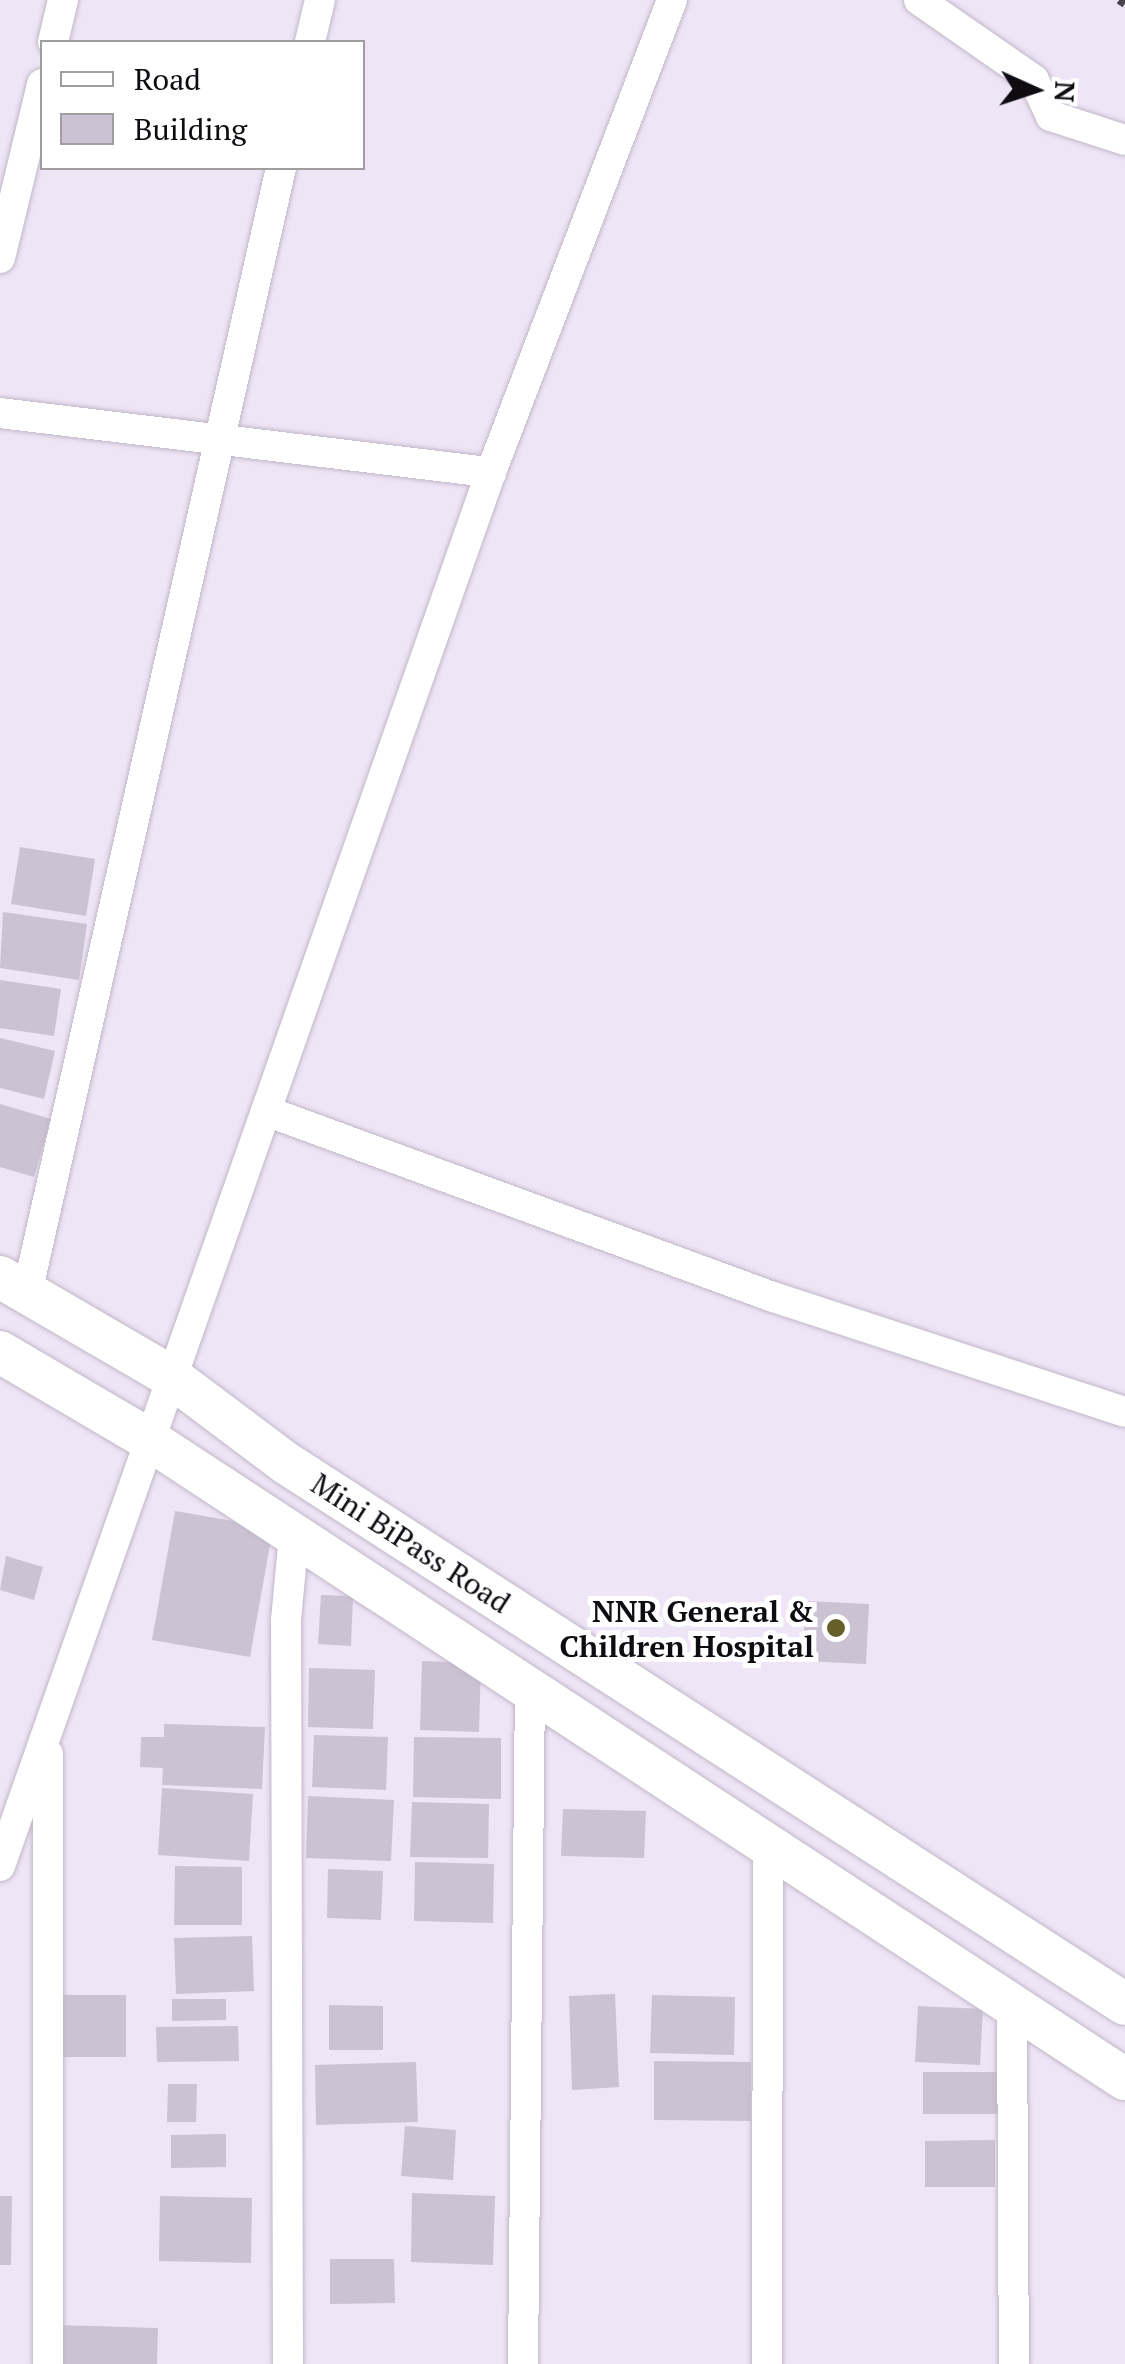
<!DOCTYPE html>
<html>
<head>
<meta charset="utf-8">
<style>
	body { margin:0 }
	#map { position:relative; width:1125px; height:2364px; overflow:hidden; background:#eee5f6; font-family:"PT Serif",serif }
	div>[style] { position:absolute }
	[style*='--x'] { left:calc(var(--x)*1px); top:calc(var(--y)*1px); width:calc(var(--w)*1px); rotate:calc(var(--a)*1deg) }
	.building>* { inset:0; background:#cbc2d3 }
	.roads { filter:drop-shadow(0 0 2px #c0b7c7) drop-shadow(0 0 2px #c0b7c7) }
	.street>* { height:30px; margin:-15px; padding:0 15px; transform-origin:15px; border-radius:15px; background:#fff }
	.secondary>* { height:42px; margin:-21px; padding:0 21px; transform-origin:21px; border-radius:21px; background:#fff }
	.rail>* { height:8px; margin-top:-4px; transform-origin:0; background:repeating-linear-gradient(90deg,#47424b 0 12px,transparent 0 24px) }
	.dots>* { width:28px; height:28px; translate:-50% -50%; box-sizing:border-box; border:5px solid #fff; border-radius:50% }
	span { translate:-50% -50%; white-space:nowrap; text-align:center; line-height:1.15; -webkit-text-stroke:10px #fff; paint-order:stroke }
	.street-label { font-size:30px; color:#0e0b11 }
	.poi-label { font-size:30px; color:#0e0b11; font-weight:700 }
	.right { translate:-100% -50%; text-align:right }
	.legend { position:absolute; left:40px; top:40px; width:325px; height:130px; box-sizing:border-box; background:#fff; border:2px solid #9f9da0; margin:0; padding:12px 18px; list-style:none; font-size:30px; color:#0e0b11 }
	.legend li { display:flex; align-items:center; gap:20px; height:50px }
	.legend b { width:50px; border:2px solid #9f9da0 }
	.north { position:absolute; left:985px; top:40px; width:100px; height:100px; -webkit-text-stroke:8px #fff; paint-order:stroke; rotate:93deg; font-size:28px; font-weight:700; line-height:40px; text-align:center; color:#0e0b11 }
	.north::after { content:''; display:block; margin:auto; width:35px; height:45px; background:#0e0b11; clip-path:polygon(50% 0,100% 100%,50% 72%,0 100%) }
</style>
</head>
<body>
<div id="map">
	<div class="building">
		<i style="clip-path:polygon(20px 847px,95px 859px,86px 916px,11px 904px)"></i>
		<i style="clip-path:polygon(3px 912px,87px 924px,79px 980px,0 968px)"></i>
		<i style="clip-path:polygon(0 980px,61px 989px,54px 1036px,0 1028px)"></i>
		<i style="clip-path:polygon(0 1038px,55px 1051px,44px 1099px,0 1088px)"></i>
		<i style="clip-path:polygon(0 1104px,51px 1119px,34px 1177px,0 1167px)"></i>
		<i style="clip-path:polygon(175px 1511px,273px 1528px,250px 1657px,152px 1640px)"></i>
		<i style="clip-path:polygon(6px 1556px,43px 1567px,34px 1600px,0 1590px)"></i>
		<i style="clip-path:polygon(321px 1595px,353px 1596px,351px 1646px,318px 1644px)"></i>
		<i style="clip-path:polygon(805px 1601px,869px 1604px,866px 1664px,803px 1661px)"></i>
		<i style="clip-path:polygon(422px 1661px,481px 1663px,479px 1732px,420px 1730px)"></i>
		<i style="clip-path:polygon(309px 1668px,375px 1670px,373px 1729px,308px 1727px)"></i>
		<i style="clip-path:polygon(164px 1724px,265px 1727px,262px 1789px,162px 1785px,163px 1768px,140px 1767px,141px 1737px,164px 1737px)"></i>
		<i style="clip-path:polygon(314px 1735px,388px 1737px,386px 1790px,312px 1787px)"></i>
		<i style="clip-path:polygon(414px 1737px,501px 1738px,501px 1799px,413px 1797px)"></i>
		<i style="clip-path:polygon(162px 1788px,253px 1794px,249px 1861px,158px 1855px)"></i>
		<i style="clip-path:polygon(308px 1796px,394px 1800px,391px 1861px,306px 1858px)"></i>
		<i style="clip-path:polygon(412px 1802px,489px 1804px,488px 1858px,410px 1857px)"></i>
		<i style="clip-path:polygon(563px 1809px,646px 1811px,644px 1858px,561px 1856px)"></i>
		<i style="clip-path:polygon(415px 1862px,494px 1864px,493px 1923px,414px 1921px)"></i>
		<i style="clip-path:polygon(175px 1866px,242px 1867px,242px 1925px,174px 1925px)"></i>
		<i style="clip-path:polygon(328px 1869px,383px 1871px,381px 1920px,327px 1918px)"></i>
		<i style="clip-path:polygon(252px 1936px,254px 1991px,176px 1994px,174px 1938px)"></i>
		<i style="clip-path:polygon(615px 1994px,619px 2087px,572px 2090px,569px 1996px)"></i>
		<i style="clip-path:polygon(44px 1995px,126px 1995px,126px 2057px,44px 2057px)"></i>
		<i style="clip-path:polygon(652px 1995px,735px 1997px,734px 2055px,650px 2053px)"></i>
		<i style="clip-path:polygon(172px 1999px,226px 1999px,226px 2020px,172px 2021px)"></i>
		<i style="clip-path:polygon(329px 2005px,383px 2006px,383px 2050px,329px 2050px)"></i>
		<i style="clip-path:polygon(918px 2006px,983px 2009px,980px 2065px,915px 2062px)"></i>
		<i style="clip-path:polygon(238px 2026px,239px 2061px,157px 2062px,156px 2027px)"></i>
		<i style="clip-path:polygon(654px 2061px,751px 2062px,751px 2121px,654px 2120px)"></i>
		<i style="clip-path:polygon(416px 2062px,418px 2122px,316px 2125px,315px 2065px)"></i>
		<i style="clip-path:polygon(923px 2072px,999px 2072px,999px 2114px,923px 2114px)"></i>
		<i style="clip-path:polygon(168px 2084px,197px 2084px,196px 2122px,167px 2122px)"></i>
		<i style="clip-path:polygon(405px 2126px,456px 2130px,453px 2180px,401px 2176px)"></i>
		<i style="clip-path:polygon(226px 2134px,226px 2167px,171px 2168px,171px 2135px)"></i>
		<i style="clip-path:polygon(995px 2140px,995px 2187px,925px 2187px,925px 2141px)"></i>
		<i style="clip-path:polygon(412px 2193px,495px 2196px,493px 2265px,411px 2262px)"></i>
		<i style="clip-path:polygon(0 2196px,12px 2196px,11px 2265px,0 2265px)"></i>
		<i style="clip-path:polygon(160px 2196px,252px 2198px,251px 2263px,159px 2261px)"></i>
		<i style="clip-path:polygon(330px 2259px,394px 2259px,395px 2303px,330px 2304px)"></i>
		<i style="clip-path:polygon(59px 2325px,158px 2328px,157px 2364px,58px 2364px)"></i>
	</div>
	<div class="roads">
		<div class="street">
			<i style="--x:919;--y:0;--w:140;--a:34.8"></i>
			<i style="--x:1034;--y:80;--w:40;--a:65"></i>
			<i style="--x:1051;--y:116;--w:78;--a:18"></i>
			<i style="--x:53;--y:42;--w:43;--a:-76.6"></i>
			<i style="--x:310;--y:42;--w:43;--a:-76.6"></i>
			<i style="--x:0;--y:258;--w:179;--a:-76.4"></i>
			<i style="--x:0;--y:413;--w:495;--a:6.9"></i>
			<i style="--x:266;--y:1111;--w:540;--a:20.15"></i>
			<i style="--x:773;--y:1297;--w:370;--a:18.1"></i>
			<i style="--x:27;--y:1293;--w:1153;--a:-77.28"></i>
			<i style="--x:48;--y:1754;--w:610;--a:90"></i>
			<i style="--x:0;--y:1866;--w:1478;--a:-70.6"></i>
			<i style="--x:491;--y:472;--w:506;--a:-69.02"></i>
			<i style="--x:1012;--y:2005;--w:359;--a:89.7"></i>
			<i style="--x:288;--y:2364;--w:744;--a:-90.15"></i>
			<i style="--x:286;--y:1620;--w:84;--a:-84.6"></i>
			<i style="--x:523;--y:2364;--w:675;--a:-89.41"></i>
			<i style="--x:767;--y:2364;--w:519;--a:-89.89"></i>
		</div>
		<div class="secondary">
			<i style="--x:0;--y:1277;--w:197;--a:30.2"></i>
			<i style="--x:170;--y:1376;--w:145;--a:36.9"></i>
			<i style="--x:286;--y:1463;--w:998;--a:32.81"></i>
			<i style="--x:0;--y:1352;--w:172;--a:30.4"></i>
			<i style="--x:148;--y:1439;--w:1168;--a:33.23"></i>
		</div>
	</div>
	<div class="rail">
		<i style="--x:1119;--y:0;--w:7;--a:34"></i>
	</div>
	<div class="dots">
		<i style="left:836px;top:1628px;background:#675f2b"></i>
	</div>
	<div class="street-label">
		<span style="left:411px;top:1543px;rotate:33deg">Mini BiPass Road</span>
	</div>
	<div class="poi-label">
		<span class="right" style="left:814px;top:1628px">NNR General &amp;<br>Children Hospital</span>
	</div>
	<ul class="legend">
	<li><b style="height:12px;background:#fff"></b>Road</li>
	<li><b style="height:28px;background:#cbc2d3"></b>Building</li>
	</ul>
	<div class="north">N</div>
</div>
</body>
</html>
